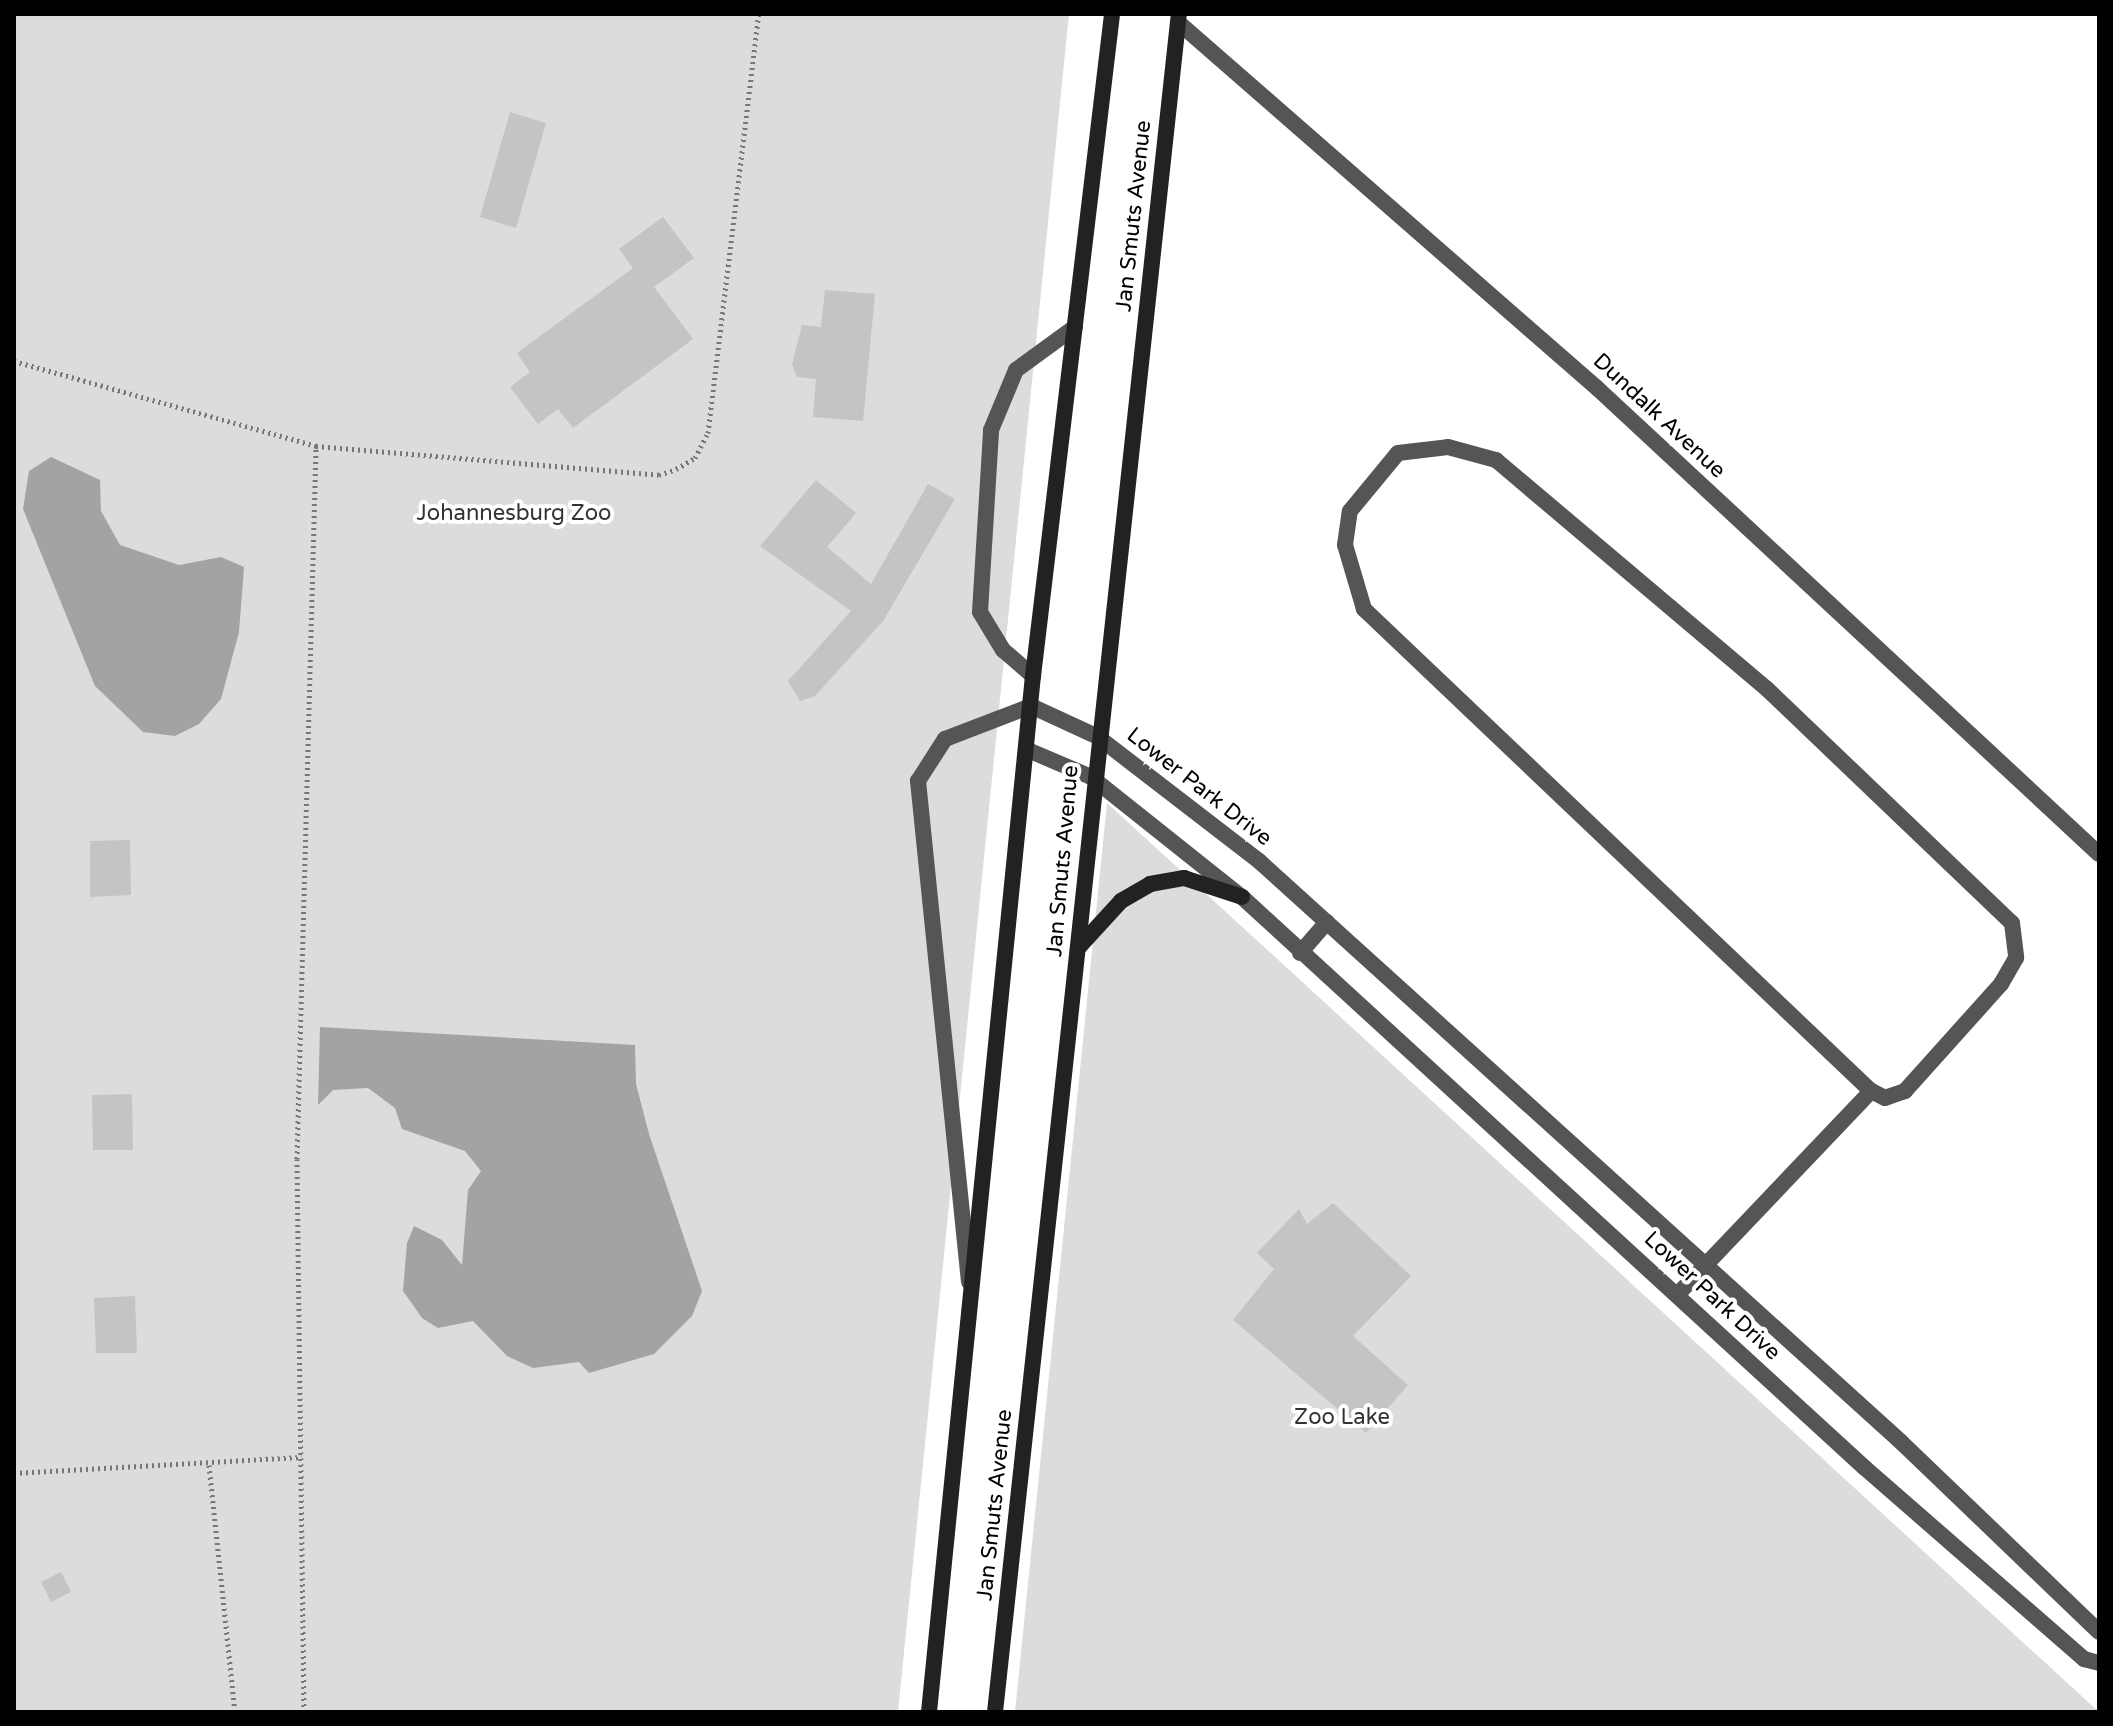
<!DOCTYPE html>
<html>
<head>
<meta charset="utf-8">
<style>
	body { margin:0 }
	#map { position:relative; width:2113px; height:1726px; overflow:hidden; background:#fff; font-family:"Varela Round",sans-serif }
	div>[style] { position:absolute }
	[style*='--x'] { left:calc(var(--x)*1px); top:calc(var(--y)*1px); width:calc(var(--w)*1px); rotate:calc(var(--a)*1deg) }
	.green>* { inset:0; background:#dcdcdc }
	.water>* { inset:0; background:#a3a3a3 }
	.building>* { inset:0; background:#c4c4c4 }
	.path>* { height:5px; margin-top:-2.5px; transform-origin:0; background:repeating-linear-gradient(90deg,#777 0 2px,transparent 0 6px) }
	.service>* { height:16px; margin:-8px; padding:0 8px; transform-origin:8px; border-radius:8px; background:#555 }
	.minor>* { height:16px; margin:-8px; padding:0 8px; transform-origin:8px; border-radius:8px; background:#555 }
	.secondary>* { height:16px; margin:-8px; padding:0 8px; transform-origin:8px; border-radius:8px; background:#222 }
	span { translate:-50% -50%; white-space:nowrap; text-align:center; line-height:1.15; -webkit-text-stroke:8px #fff; paint-order:stroke }
	.street-label { font-size:22px; color:#000 }
	.park-label { font-size:22px; color:#333 }
	.frame { position:absolute; inset:0; border:16px solid #000; pointer-events:none }
</style>
</head>
<body>
<div id="map">
	<div class="green">
		<i style="clip-path:polygon(14px 14px,1069px 14px,898px 1712px,14px 1712px)"></i>
		<i style="clip-path:polygon(1107px 803px,2099px 1712px,1015px 1712px)"></i>
	</div>
	<div class="water">
		<i style="clip-path:polygon(51px 457px,100px 480px,101px 511px,120px 545px,179px 565px,221px 557px,244px 567px,239px 632px,221px 699px,199px 724px,175px 736px,143px 732px,95px 686px,23px 509px,29px 471px)"></i>
		<i style="clip-path:polygon(320px 1027px,635px 1045px,636px 1084px,649px 1134px,702px 1291px,692px 1316px,654px 1354px,589px 1373px,579px 1362px,533px 1368px,507px 1356px,473px 1321px,438px 1328px,422px 1318px,403px 1291px,407px 1243px,414px 1226px,442px 1240px,462px 1265px,468px 1190px,481px 1171px,465px 1151px,402px 1129px,395px 1108px,368px 1088px,333px 1090px,318px 1105px)"></i>
	</div>
	<div class="building">
		<i style="clip-path:polygon(510px 112px,546px 123px,516px 228px,480px 217px)"></i>
		<i style="clip-path:polygon(663px 217px,694px 258px,654px 287px,693px 339px,573px 428px,558px 409px,538px 424px,510px 387px,530px 372px,517px 353px,633px 268px,619px 249px)"></i>
		<i style="clip-path:polygon(825px 290px,875px 294px,863px 421px,813px 417px,816px 379px,797px 377px,792px 364px,802px 325px,821px 327px)"></i>
		<i style="clip-path:polygon(816px 480px,856px 513px,827px 547px,871px 584px,928px 484px,955px 499px,883px 621px,815px 696px,800px 701px,788px 681px,851px 611px,760px 546px)"></i>
		<i style="clip-path:polygon(130px 840px,131px 895px,90px 897px,90px 841px)"></i>
		<i style="clip-path:polygon(132px 1094px,133px 1150px,93px 1150px,92px 1095px)"></i>
		<i style="clip-path:polygon(1333px 1203px,1411px 1276px,1353px 1336px,1408px 1385px,1366px 1433px,1233px 1320px,1274px 1269px,1257px 1253px,1299px 1209px,1307px 1224px)"></i>
		<i style="clip-path:polygon(135px 1296px,137px 1353px,96px 1353px,94px 1298px)"></i>
		<i style="clip-path:polygon(61px 1572px,71px 1592px,51px 1602px,41px 1582px)"></i>
	</div>
	<div class="path">
		<i style="--x:14;--y:361;--w:314;--a:15.7"></i>
		<i style="--x:316;--y:446;--w:344;--a:4.8"></i>
		<i style="--x:659;--y:475;--w:18;--a:-19"></i>
		<i style="--x:676;--y:469;--w:22;--a:-30"></i>
		<i style="--x:695;--y:458;--w:28;--a:-63"></i>
		<i style="--x:708;--y:433;--w:422;--a:-83.1"></i>
		<i style="--x:209;--y:1465;--w:248;--a:84"></i>
		<i style="--x:14;--y:1473;--w:288;--a:-3.2"></i>
		<i style="--x:304;--y:1712;--w:553;--a:-90.73"></i>
		<i style="--x:297;--y:1159;--w:713;--a:-88.47"></i>
	</div>
	<div class="service">
		<i style="--x:1033;--y:676;--w:40;--a:-139"></i>
		<i style="--x:1003;--y:650;--w:44;--a:-121.2"></i>
		<i style="--x:980;--y:612;--w:182;--a:-86.5"></i>
		<i style="--x:991;--y:430;--w:65;--a:-67.4"></i>
		<i style="--x:1016;--y:370;--w:73;--a:-36.1"></i>
		<i style="--x:969;--y:1282;--w:504;--a:-95.81"></i>
		<i style="--x:918;--y:781;--w:50;--a:-57.3"></i>
		<i style="--x:945;--y:739;--w:92;--a:-21"></i>
	</div>
	<div class="minor">
		<i style="--x:1179;--y:23;--w:555;--a:41.13"></i>
		<i style="--x:1597;--y:388;--w:685;--a:42.87"></i>
		<i style="--x:1448;--y:447;--w:50;--a:15.2"></i>
		<i style="--x:1496;--y:460;--w:355;--a:40.2"></i>
		<i style="--x:1767;--y:689;--w:339;--a:43.7"></i>
		<i style="--x:2012;--y:923;--w:35;--a:83"></i>
		<i style="--x:2016;--y:958;--w:30;--a:120"></i>
		<i style="--x:2001;--y:984;--w:144;--a:131.9"></i>
		<i style="--x:1905;--y:1091;--w:21;--a:161"></i>
		<i style="--x:1885;--y:1098;--w:16;--a:-153"></i>
		<i style="--x:1871;--y:1091;--w:700;--a:-136.45"></i>
		<i style="--x:1364;--y:609;--w:67;--a:-106.5"></i>
		<i style="--x:1345;--y:545;--w:34;--a:-82"></i>
		<i style="--x:1350;--y:511;--w:75;--a:-50.4"></i>
		<i style="--x:1398;--y:453;--w:50;--a:-6.8"></i>
		<i style="--x:1031;--y:706;--w:74;--a:24.8"></i>
		<i style="--x:1098;--y:737;--w:203;--a:37.6"></i>
		<i style="--x:1259;--y:861;--w:866;--a:42.14"></i>
		<i style="--x:1901;--y:1442;--w:274;--a:43.8"></i>
		<i style="--x:1028;--y:750;--w:69;--a:23.2"></i>
		<i style="--x:1091;--y:777;--w:193;--a:38.5"></i>
		<i style="--x:1242;--y:897;--w:845;--a:42.51"></i>
		<i style="--x:1865;--y:1468;--w:291;--a:41.1"></i>
		<i style="--x:2084;--y:1659;--w:16;--a:15"></i>
		<i style="--x:1300;--y:953;--w:41;--a:-48.9"></i>
		<i style="--x:1677;--y:1295;--w:282;--a:-46.4"></i>
	</div>
	<div class="secondary">
		<i style="--x:1078;--y:948;--w:64;--a:-47.5"></i>
		<i style="--x:1121;--y:901;--w:34;--a:-30"></i>
		<i style="--x:1150;--y:884;--w:35;--a:-10"></i>
		<i style="--x:1184;--y:878;--w:61;--a:18.1"></i>
		<i style="--x:929;--y:1712;--w:1041;--a:-84.27"></i>
		<i style="--x:1033;--y:676;--w:667;--a:-83.19"></i>
		<i style="--x:995;--y:1712;--w:1708;--a:-83.82"></i>
	</div>
	<div class="street-label">
		<span style="left:1134px;top:216px;rotate:-84deg">Jan Smuts Avenue</span>
		<span style="left:1659px;top:416px;rotate:43deg">Dundalk Avenue</span>
		<span style="left:1199px;top:787px;rotate:38deg">Lower Park Drive</span>
		<span style="left:1063px;top:861px;rotate:-85deg">Jan Smuts Avenue</span>
		<span style="left:1712px;top:1296px;rotate:43deg">Lower Park Drive</span>
		<span style="left:995px;top:1505px;rotate:-84deg">Jan Smuts Avenue</span>
	</div>
	<div class="park-label">
		<span style="left:514px;top:514px">Johannesburg Zoo</span>
		<span style="left:1342px;top:1418px">Zoo Lake</span>
	</div>
	<div class="frame"></div>
</div>
</body>
</html>
